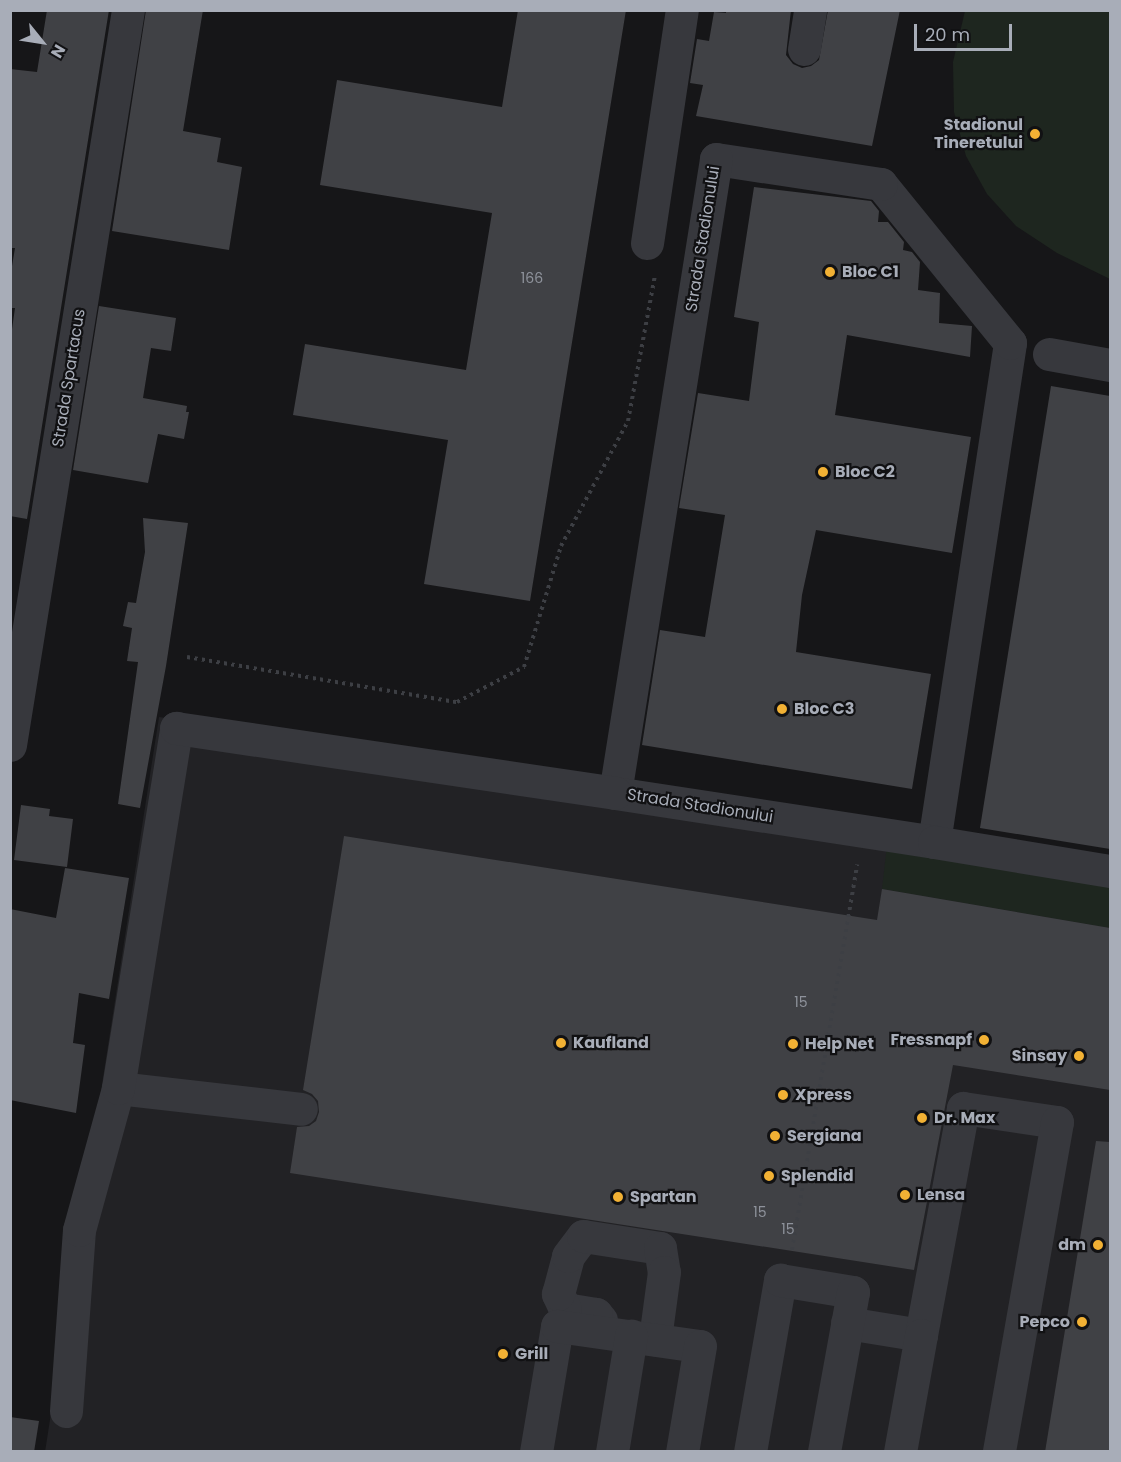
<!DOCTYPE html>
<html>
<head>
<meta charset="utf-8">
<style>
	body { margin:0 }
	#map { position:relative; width:1121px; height:1462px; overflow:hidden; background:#161618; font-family:Poppins,sans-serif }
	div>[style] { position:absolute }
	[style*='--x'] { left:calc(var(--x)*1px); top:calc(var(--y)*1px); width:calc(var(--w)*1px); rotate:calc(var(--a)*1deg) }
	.built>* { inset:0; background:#222225 }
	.green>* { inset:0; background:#1e261f }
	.building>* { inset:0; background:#404145 }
	.path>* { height:4px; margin-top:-2px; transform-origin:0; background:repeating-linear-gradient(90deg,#3d3f44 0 3px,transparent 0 7.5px) }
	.minor>* { height:33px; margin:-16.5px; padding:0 16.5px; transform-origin:16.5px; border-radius:16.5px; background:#37383d }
	.dots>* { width:16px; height:16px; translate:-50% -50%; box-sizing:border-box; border:3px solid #111113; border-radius:50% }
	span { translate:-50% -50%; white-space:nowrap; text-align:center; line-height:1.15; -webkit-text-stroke:4.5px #111113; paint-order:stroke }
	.number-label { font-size:14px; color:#8e929b }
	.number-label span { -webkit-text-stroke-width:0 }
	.poi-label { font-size:16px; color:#a8adb8; font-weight:700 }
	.right { translate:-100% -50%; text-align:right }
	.left { translate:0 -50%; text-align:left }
	.street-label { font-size:16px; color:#a8adb8 }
	.frame { position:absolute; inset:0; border:12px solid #a8adb8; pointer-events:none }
	.north { position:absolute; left:12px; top:12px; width:60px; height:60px; -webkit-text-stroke:4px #111113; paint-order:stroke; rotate:120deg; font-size:16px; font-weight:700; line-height:24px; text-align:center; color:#a8adb8 }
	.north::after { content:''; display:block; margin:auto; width:21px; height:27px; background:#a8adb8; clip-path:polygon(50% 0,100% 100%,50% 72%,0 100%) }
	.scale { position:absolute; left:914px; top:24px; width:98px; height:27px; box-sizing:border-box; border:3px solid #a8adb8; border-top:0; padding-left:8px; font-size:18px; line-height:21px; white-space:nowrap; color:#a8adb8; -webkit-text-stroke:4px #111113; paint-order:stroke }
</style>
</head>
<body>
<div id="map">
	<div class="built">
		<i style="clip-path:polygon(159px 717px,522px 767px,1110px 860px,1110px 1451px,45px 1452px)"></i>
	</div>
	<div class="green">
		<i style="clip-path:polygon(965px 11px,1110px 11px,1110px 279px,1057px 253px,1016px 226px,987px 194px,966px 156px,954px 112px,953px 62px)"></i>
		<i style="clip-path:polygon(887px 845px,1110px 884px,1110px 928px,882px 889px)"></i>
	</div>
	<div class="building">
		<i style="clip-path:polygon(47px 10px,109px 10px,27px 519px,10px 516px,10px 343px,15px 308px,10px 308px,10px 278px,15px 248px,10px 248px,10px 69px,37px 72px)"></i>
		<i style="clip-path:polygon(146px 10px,203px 10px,183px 131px,221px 138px,217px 162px,242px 167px,229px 250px,112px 231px)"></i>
		<i style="clip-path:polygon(518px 10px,626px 10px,530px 601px,424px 584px,448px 440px,293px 415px,305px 344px,466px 370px,492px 213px,320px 185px,337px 80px,502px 107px)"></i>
		<i style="clip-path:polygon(726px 10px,791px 10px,786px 55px,793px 64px,802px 68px,811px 66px,819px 60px,828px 10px,900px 10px,872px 146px,696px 116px,703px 85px,690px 83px,697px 39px,709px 41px,714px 12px,726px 13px)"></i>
		<i style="clip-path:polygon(754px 187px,871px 201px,879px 211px,878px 222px,888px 222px,904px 242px,903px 250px,912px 252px,920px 262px,918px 290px,940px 293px,939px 323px,972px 326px,970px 357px,847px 335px,835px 415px,971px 437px,952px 553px,816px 530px,802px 595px,796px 652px,931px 674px,912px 789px,642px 745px,660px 630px,705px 637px,725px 515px,679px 508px,698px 393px,749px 401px,759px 322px,734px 317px)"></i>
		<i style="clip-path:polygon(99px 306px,176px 318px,171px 351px,151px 348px,143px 398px,187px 406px,186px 412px,189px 412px,184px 439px,158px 434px,148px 483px,73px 470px)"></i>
		<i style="clip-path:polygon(1051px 386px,1110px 396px,1110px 849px,980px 828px)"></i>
		<i style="clip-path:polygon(143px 518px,188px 523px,166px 666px,140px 808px,118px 804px,138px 662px,127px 661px,132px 628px,123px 626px,128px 602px,136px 603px,145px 552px)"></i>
		<i style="clip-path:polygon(21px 805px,50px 809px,49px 816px,73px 819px,67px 867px,14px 860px)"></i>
		<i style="clip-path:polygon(344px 836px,877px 920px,882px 889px,1110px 928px,1110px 1090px,953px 1065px,914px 1270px,290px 1173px,297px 1127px,309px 1126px,316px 1121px,319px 1112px,318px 1101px,312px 1094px,303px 1090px)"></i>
		<i style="clip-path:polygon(65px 868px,129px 878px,109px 999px,79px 993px,73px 1043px,85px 1045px,76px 1113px,10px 1100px,10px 909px,56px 918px)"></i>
		<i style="clip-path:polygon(1096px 1141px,1110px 1142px,1110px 1452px,1045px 1452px)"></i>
		<i style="clip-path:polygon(10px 1417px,39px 1421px,34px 1452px,10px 1452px)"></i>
	</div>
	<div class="path">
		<i style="--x:187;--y:657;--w:274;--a:9.5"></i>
		<i style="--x:457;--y:702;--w:76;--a:-27.6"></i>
		<i style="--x:524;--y:667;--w:127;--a:-73"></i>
		<i style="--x:561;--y:546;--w:142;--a:-61.8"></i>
		<i style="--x:628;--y:421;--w:148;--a:-79.5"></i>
		<i style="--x:792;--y:1250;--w:391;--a:-80.4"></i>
	</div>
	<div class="minor">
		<i style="--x:804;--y:49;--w:39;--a:-81"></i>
		<i style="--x:647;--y:243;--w:236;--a:-81.5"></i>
		<i style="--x:1049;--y:354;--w:62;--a:10.2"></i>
		<i style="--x:10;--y:745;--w:744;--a:-80.88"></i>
		<i style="--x:934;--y:842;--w:505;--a:-81.34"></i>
		<i style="--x:1010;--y:343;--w:205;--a:-129.1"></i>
		<i style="--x:881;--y:184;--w:167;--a:-171.4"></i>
		<i style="--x:716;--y:159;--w:642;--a:99.05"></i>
		<i style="--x:615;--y:793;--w:323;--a:8.7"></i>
		<i style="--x:934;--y:842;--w:178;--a:9.4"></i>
		<i style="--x:118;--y:1088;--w:184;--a:6.5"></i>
		<i style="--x:601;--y:1320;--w:8;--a:-130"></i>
		<i style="--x:596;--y:1314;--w:31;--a:-171"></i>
		<i style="--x:565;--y:1309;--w:17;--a:-115"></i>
		<i style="--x:558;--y:1294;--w:39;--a:-75"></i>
		<i style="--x:568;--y:1256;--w:25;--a:-53"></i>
		<i style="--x:583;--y:1236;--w:78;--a:8.9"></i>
		<i style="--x:660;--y:1248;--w:24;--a:81"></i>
		<i style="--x:664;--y:1272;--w:68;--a:97.7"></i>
		<i style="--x:847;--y:1323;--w:75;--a:9.2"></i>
		<i style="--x:921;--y:1335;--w:231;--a:-79.5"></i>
		<i style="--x:963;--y:1108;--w:95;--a:8.5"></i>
		<i style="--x:1057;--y:1122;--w:335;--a:100"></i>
		<i style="--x:66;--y:1411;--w:181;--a:-85.9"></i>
		<i style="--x:79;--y:1230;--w:147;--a:-74.6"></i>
		<i style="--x:118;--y:1088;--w:365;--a:-80.8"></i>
		<i style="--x:176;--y:728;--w:444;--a:8.4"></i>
		<i style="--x:536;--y:1452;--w:128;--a:-80.5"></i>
		<i style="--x:557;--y:1326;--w:144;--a:8"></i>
		<i style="--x:700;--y:1346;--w:108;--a:99.6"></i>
		<i style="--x:612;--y:1452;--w:118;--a:-80.7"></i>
		<i style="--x:750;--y:1452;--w:175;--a:-80.1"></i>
		<i style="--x:780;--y:1280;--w:74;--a:9.3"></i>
		<i style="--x:853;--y:1292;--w:163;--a:100.3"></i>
		<i style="--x:900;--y:1452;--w:119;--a:-79.8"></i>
	</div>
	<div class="dots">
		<i style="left:1035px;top:134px;background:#f2b134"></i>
		<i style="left:830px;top:272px;background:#f2b134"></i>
		<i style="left:823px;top:472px;background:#f2b134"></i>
		<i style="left:782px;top:709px;background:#f2b134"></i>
		<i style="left:984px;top:1040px;background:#f2b134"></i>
		<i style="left:561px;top:1043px;background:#f2b134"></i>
		<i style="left:793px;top:1044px;background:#f2b134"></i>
		<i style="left:1079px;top:1056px;background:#f2b134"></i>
		<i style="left:783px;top:1095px;background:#f2b134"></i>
		<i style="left:922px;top:1118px;background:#f2b134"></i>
		<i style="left:775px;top:1136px;background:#f2b134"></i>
		<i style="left:769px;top:1176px;background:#f2b134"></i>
		<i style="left:905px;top:1195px;background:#f2b134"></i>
		<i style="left:618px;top:1197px;background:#f2b134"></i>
		<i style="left:1098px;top:1245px;background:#f2b134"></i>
		<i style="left:1082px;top:1322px;background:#f2b134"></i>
		<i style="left:503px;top:1354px;background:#f2b134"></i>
	</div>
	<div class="number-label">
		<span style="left:532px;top:278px">166</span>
		<span style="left:801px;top:1002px">15</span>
		<span style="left:760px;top:1212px">15</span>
		<span style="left:788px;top:1229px">15</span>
	</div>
	<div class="poi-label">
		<span class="right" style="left:1023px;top:134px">Stadionul<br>Tineretului</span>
		<span class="left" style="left:842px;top:272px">Bloc C1</span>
		<span class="left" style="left:835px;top:472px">Bloc C2</span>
		<span class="left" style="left:794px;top:709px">Bloc C3</span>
		<span class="right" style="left:972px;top:1040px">Fressnapf</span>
		<span class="left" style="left:573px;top:1043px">Kaufland</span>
		<span class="left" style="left:805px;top:1044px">Help Net</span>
		<span class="right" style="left:1067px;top:1056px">Sinsay</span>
		<span class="left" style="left:795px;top:1095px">Xpress</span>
		<span class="left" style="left:934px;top:1118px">Dr. Max</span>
		<span class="left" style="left:787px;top:1136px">Sergiana</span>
		<span class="left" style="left:781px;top:1176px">Splendid</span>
		<span class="left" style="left:917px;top:1195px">Lensa</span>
		<span class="left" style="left:630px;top:1197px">Spartan</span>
		<span class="right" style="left:1086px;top:1245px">dm</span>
		<span class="right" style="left:1070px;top:1322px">Pepco</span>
		<span class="left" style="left:515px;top:1354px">Grill</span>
	</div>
	<div class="street-label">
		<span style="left:703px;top:239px;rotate:-81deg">Strada Stadionului</span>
		<span style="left:69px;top:378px;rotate:-81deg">Strada Spartacus</span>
		<span style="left:700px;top:806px;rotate:9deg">Strada Stadionului</span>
	</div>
	<div class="frame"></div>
	<div class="north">N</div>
	<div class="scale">20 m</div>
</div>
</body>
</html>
